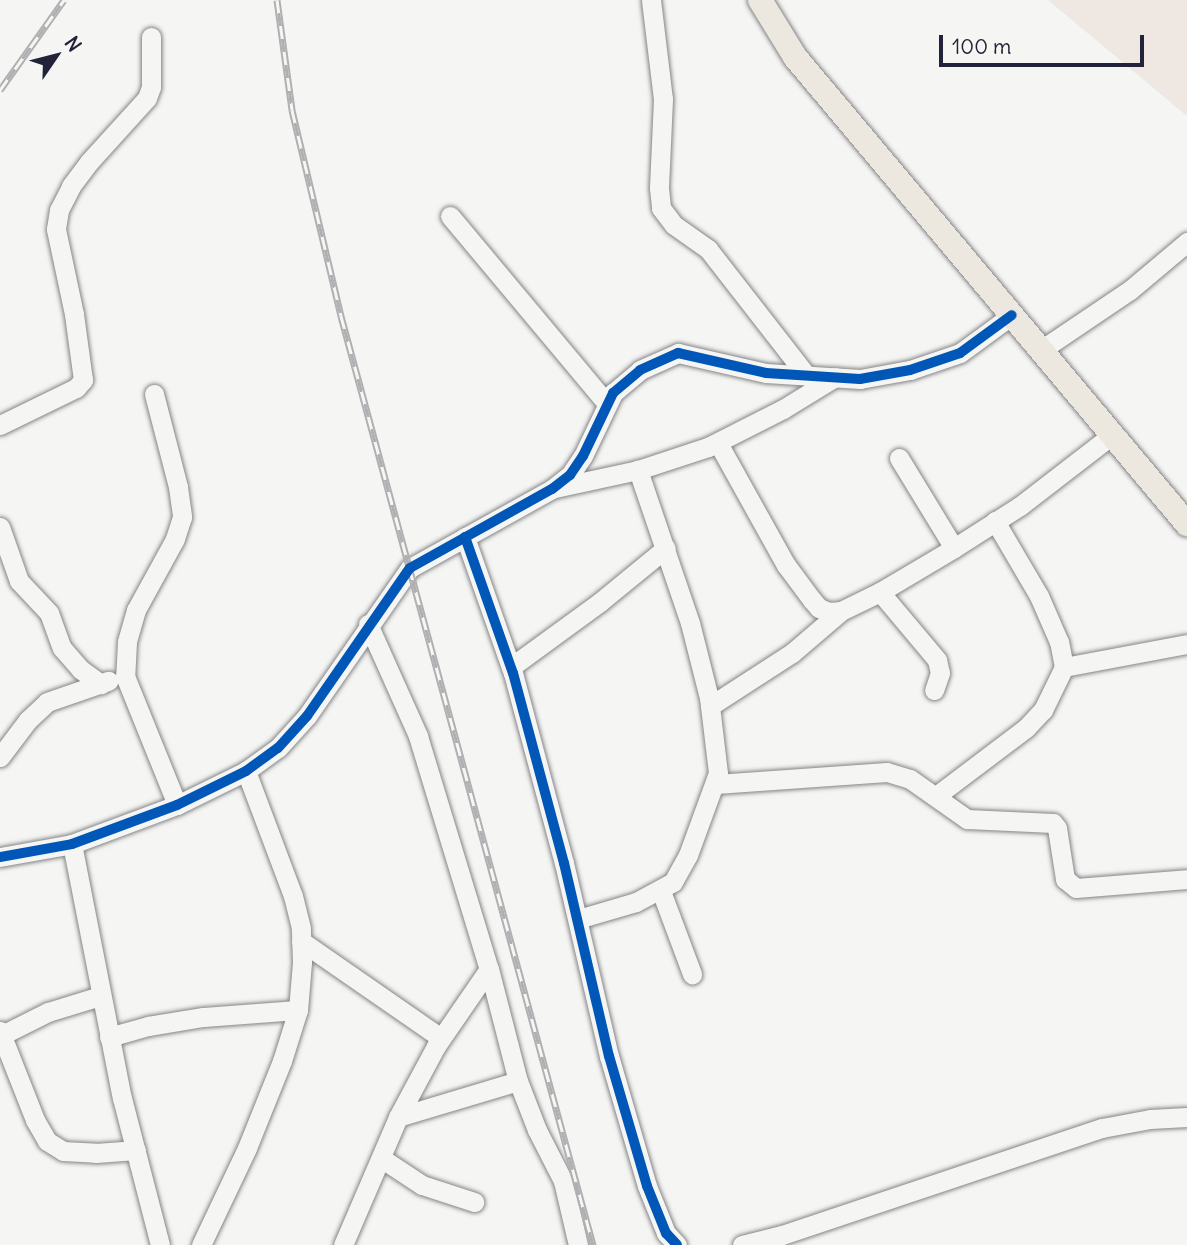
<!DOCTYPE html>
<html>
<head>
<meta charset="utf-8">
<style>
	body { margin:0 }
	#map { position:relative; width:1187px; height:1245px; overflow:hidden; background:#f5f5f3; font-family:Delius,sans-serif }
	div>[style] { position:absolute }
	[style*='--x'] { left:calc(var(--x)*1px); top:calc(var(--y)*1px); width:calc(var(--w)*1px); rotate:calc(var(--a)*1deg) }
	.built>* { inset:0; background:#efe7e1 }
	.roads { filter:drop-shadow(0 0 2px #858589) drop-shadow(0 0 2px #858589) }
	.minor>* { height:19px; margin:-9.5px; padding:0 9.5px; transform-origin:9.5px; border-radius:9.5px; background:#f5f5f3 }
	.major>* { height:24px; margin:-12px; padding:0 12px; transform-origin:12px; border-radius:12px; background:#ece8df }
	.rail>* { height:7px; margin-top:-3.5px; transform-origin:0; background:repeating-linear-gradient(90deg,#f6f6f2 0 13px,#b0b0b2 0 26px); box-sizing:border-box; border-block:2px solid #b0b0b2 }
	.cycleway>* { height:10px; margin:-5px; padding:0 5px; transform-origin:5px; border-radius:5px; background:#0057b8 }
	span { translate:-50% -50%; white-space:nowrap; text-align:center; line-height:1.15; -webkit-text-stroke:5px #f6f6f2; paint-order:stroke }
	.north { position:absolute; left:21px; top:21px; width:70px; height:70px; -webkit-text-stroke:5px #f6f6f2; paint-order:stroke; rotate:55deg; font-size:19px; font-weight:700; line-height:28px; text-align:center; color:#22223b }
	.north::after { content:''; display:block; margin:auto; width:24px; height:32px; background:#22223b; clip-path:polygon(50% 0,100% 100%,50% 72%,0 100%) }
	.scale { position:absolute; left:939px; top:35px; width:205px; height:32px; box-sizing:border-box; border:4px solid #22223b; border-top:0; padding-left:9px; font-size:21px; line-height:24px; white-space:nowrap; color:#22223b; -webkit-text-stroke:5px #f6f6f2; paint-order:stroke }
</style>
</head>
<body>
<div id="map">
	<div class="built">
		<i style="clip-path:polygon(1048px 0,1187px 0,1187px 116px)"></i>
	</div>
	<div class="roads">
		<div class="minor">
			<i style="--x:651;--y:0;--w:100;--a:83.1"></i>
			<i style="--x:663;--y:99;--w:89;--a:92.6"></i>
			<i style="--x:659;--y:188;--w:20;--a:84"></i>
			<i style="--x:661;--y:208;--w:21;--a:53"></i>
			<i style="--x:674;--y:225;--w:42;--a:35.2"></i>
			<i style="--x:708;--y:249;--w:160;--a:52.1"></i>
			<i style="--x:450;--y:216;--w:245;--a:50.1"></i>
			<i style="--x:1041;--y:350;--w:107;--a:-34"></i>
			<i style="--x:1130;--y:290;--w:75;--a:-40.1"></i>
			<i style="--x:154;--y:394;--w:96;--a:75.5"></i>
			<i style="--x:178;--y:487;--w:30;--a:82"></i>
			<i style="--x:182;--y:517;--w:23;--a:108"></i>
			<i style="--x:175;--y:539;--w:81;--a:118.8"></i>
			<i style="--x:136;--y:610;--w:33;--a:106"></i>
			<i style="--x:127;--y:642;--w:34;--a:93"></i>
			<i style="--x:125;--y:676;--w:139;--a:68"></i>
			<i style="--x:0;--y:425;--w:85;--a:-26"></i>
			<i style="--x:76;--y:388;--w:11;--a:-49"></i>
			<i style="--x:83;--y:380;--w:67;--a:-97.8"></i>
			<i style="--x:74;--y:314;--w:87;--a:-102"></i>
			<i style="--x:56;--y:229;--w:19;--a:-81"></i>
			<i style="--x:59;--y:210;--w:27;--a:-63"></i>
			<i style="--x:71;--y:186;--w:30;--a:-53"></i>
			<i style="--x:89;--y:162;--w:86;--a:-47.8"></i>
			<i style="--x:147;--y:98;--w:12;--a:-70"></i>
			<i style="--x:151;--y:87;--w:50;--a:-90"></i>
			<i style="--x:718;--y:443;--w:140;--a:60.9"></i>
			<i style="--x:786;--y:565;--w:44;--a:53.4"></i>
			<i style="--x:812;--y:600;--w:11;--a:49"></i>
			<i style="--x:819;--y:608;--w:11;--a:22"></i>
			<i style="--x:829;--y:612;--w:12;--a:-5"></i>
			<i style="--x:841;--y:611;--w:43;--a:-26"></i>
			<i style="--x:880;--y:592;--w:86;--a:-30.7"></i>
			<i style="--x:954;--y:548;--w:78;--a:-32.5"></i>
			<i style="--x:1020;--y:506;--w:116;--a:-37.7"></i>
			<i style="--x:899;--y:458;--w:105;--a:58.6"></i>
			<i style="--x:555;--y:488;--w:85;--a:-12.2"></i>
			<i style="--x:638;--y:470;--w:74;--a:-18.2"></i>
			<i style="--x:708;--y:447;--w:84;--a:-26.9"></i>
			<i style="--x:783;--y:409;--w:61;--a:-31.6"></i>
			<i style="--x:0;--y:527;--w:57;--a:70.6"></i>
			<i style="--x:19;--y:581;--w:44;--a:46.8"></i>
			<i style="--x:49;--y:613;--w:37;--a:70"></i>
			<i style="--x:62;--y:648;--w:28;--a:49"></i>
			<i style="--x:80;--y:669;--w:26;--a:36"></i>
			<i style="--x:465;--y:537;--w:144;--a:70.6"></i>
			<i style="--x:513;--y:673;--w:197;--a:75"></i>
			<i style="--x:564;--y:863;--w:198;--a:76.9"></i>
			<i style="--x:609;--y:1056;--w:135;--a:73.7"></i>
			<i style="--x:647;--y:1186;--w:51;--a:68"></i>
			<i style="--x:666;--y:1233;--w:16;--a:47"></i>
			<i style="--x:880;--y:592;--w:89;--a:50"></i>
			<i style="--x:937;--y:660;--w:13;--a:77"></i>
			<i style="--x:940;--y:673;--w:18;--a:109"></i>
			<i style="--x:368;--y:624;--w:123;--a:65.9"></i>
			<i style="--x:418;--y:736;--w:244;--a:73.1"></i>
			<i style="--x:489;--y:969;--w:116;--a:75.5"></i>
			<i style="--x:518;--y:1081;--w:53;--a:68.8"></i>
			<i style="--x:537;--y:1130;--w:57;--a:63"></i>
			<i style="--x:563;--y:1181;--w:66;--a:76.8"></i>
			<i style="--x:511;--y:667;--w:110;--a:-36.1"></i>
			<i style="--x:600;--y:602;--w:85;--a:-39.3"></i>
			<i style="--x:1064;--y:667;--w:125;--a:-10.6"></i>
			<i style="--x:710;--y:706;--w:98;--a:-32.9"></i>
			<i style="--x:792;--y:653;--w:65;--a:-40.6"></i>
			<i style="--x:0;--y:757;--w:46;--a:-52.9"></i>
			<i style="--x:28;--y:720;--w:26;--a:-43"></i>
			<i style="--x:47;--y:702;--w:65;--a:-19"></i>
			<i style="--x:716;--y:784;--w:171;--a:-4"></i>
			<i style="--x:887;--y:772;--w:24;--a:17"></i>
			<i style="--x:910;--y:779;--w:70;--a:35.1"></i>
			<i style="--x:967;--y:819;--w:86;--a:2.7"></i>
			<i style="--x:1053;--y:823;--w:6;--a:51"></i>
			<i style="--x:1057;--y:828;--w:52;--a:81.1"></i>
			<i style="--x:1065;--y:879;--w:14;--a:39"></i>
			<i style="--x:1076;--y:888;--w:111;--a:-4.6"></i>
			<i style="--x:936;--y:796;--w:113;--a:-37.1"></i>
			<i style="--x:1026;--y:728;--w:25;--a:-47"></i>
			<i style="--x:1043;--y:710;--w:48;--a:-64"></i>
			<i style="--x:1064;--y:667;--w:25;--a:-101"></i>
			<i style="--x:1059;--y:642;--w:50;--a:-113.5"></i>
			<i style="--x:1039;--y:596;--w:87;--a:-120.4"></i>
			<i style="--x:72;--y:844;--w:259;--a:78.9"></i>
			<i style="--x:122;--y:1098;--w:152;--a:75.5"></i>
			<i style="--x:0;--y:857;--w:73;--a:-10.2"></i>
			<i style="--x:72;--y:844;--w:112;--a:-20.4"></i>
			<i style="--x:177;--y:805;--w:77;--a:-26.2"></i>
			<i style="--x:246;--y:771;--w:39;--a:-36"></i>
			<i style="--x:278;--y:748;--w:43;--a:-47.8"></i>
			<i style="--x:307;--y:716;--w:180;--a:-55.2"></i>
			<i style="--x:410;--y:568;--w:162;--a:-29.1"></i>
			<i style="--x:552;--y:489;--w:23;--a:-38"></i>
			<i style="--x:570;--y:475;--w:23;--a:-56"></i>
			<i style="--x:583;--y:456;--w:70;--a:-64.5"></i>
			<i style="--x:613;--y:393;--w:35;--a:-40"></i>
			<i style="--x:640;--y:370;--w:42;--a:-24.1"></i>
			<i style="--x:678;--y:353;--w:90;--a:12.8"></i>
			<i style="--x:766;--y:373;--w:94;--a:3.7"></i>
			<i style="--x:860;--y:379;--w:51;--a:-10.2"></i>
			<i style="--x:910;--y:370;--w:53;--a:-18.8"></i>
			<i style="--x:960;--y:353;--w:64;--a:-36.2"></i>
			<i style="--x:661;--y:891;--w:89;--a:69.5"></i>
			<i style="--x:578;--y:919;--w:60;--a:-16.3"></i>
			<i style="--x:636;--y:902;--w:42;--a:-28.4"></i>
			<i style="--x:673;--y:882;--w:31;--a:-61"></i>
			<i style="--x:688;--y:855;--w:87;--a:-69.9"></i>
			<i style="--x:718;--y:773;--w:76;--a:-96.8"></i>
			<i style="--x:709;--y:698;--w:77;--a:-104.2"></i>
			<i style="--x:690;--y:623;--w:162;--a:-108.8"></i>
			<i style="--x:301;--y:941;--w:170;--a:34.7"></i>
			<i style="--x:0;--y:1031;--w:96;--a:68.5"></i>
			<i style="--x:35;--y:1120;--w:24;--a:60"></i>
			<i style="--x:47;--y:1141;--w:19;--a:32"></i>
			<i style="--x:63;--y:1151;--w:33;--a:3"></i>
			<i style="--x:96;--y:1153;--w:40;--a:-4.3"></i>
			<i style="--x:0;--y:1036;--w:54;--a:-26.6"></i>
			<i style="--x:48;--y:1012;--w:54;--a:-17.1"></i>
			<i style="--x:109;--y:1037;--w:41;--a:-15.8"></i>
			<i style="--x:148;--y:1026;--w:56;--a:-9.3"></i>
			<i style="--x:203;--y:1017;--w:95;--a:-4.2"></i>
			<i style="--x:398;--y:1117;--w:125;--a:-16.7"></i>
			<i style="--x:381;--y:1158;--w:49;--a:33.4"></i>
			<i style="--x:422;--y:1185;--w:55;--a:18.1"></i>
			<i style="--x:201;--y:1245;--w:107;--a:-64.6"></i>
			<i style="--x:247;--y:1148;--w:94;--a:-68.1"></i>
			<i style="--x:282;--y:1061;--w:53;--a:-72.6"></i>
			<i style="--x:298;--y:1010;--w:48;--a:-85.2"></i>
			<i style="--x:302;--y:962;--w:34;--a:-92"></i>
			<i style="--x:301;--y:928;--w:33;--a:-104"></i>
			<i style="--x:293;--y:896;--w:134;--a:-110.6"></i>
			<i style="--x:343;--y:1245;--w:139;--a:-66.7"></i>
			<i style="--x:398;--y:1117;--w:81;--a:-61.8"></i>
			<i style="--x:436;--y:1046;--w:93;--a:-55.5"></i>
			<i style="--x:742;--y:1245;--w:41;--a:-14"></i>
			<i style="--x:782;--y:1235;--w:337;--a:-18.5"></i>
			<i style="--x:1102;--y:1128;--w:49;--a:-10.6"></i>
			<i style="--x:1150;--y:1119;--w:37;--a:-3"></i>
		</div>
		<div class="major">
			<i style="--x:760;--y:0;--w:67;--a:58.4"></i>
			<i style="--x:795;--y:57;--w:610;--a:49.99"></i>
		</div>
	</div>
	<div class="rail">
		<i style="--x:277;--y:0;--w:111;--a:82.2"></i>
		<i style="--x:292;--y:110;--w:212;--a:76.6"></i>
		<i style="--x:341;--y:316;--w:963;--a:74.82"></i>
		<i style="--x:0;--y:90;--w:110;--a:-54.6"></i>
	</div>
	<div class="cycleway">
		<i style="--x:465;--y:537;--w:144;--a:70.6"></i>
		<i style="--x:513;--y:673;--w:197;--a:75"></i>
		<i style="--x:564;--y:863;--w:198;--a:76.9"></i>
		<i style="--x:609;--y:1056;--w:135;--a:73.7"></i>
		<i style="--x:647;--y:1186;--w:51;--a:68"></i>
		<i style="--x:666;--y:1233;--w:16;--a:47"></i>
		<i style="--x:0;--y:857;--w:73;--a:-10.2"></i>
		<i style="--x:72;--y:844;--w:112;--a:-20.4"></i>
		<i style="--x:177;--y:805;--w:77;--a:-26.2"></i>
		<i style="--x:246;--y:771;--w:39;--a:-36"></i>
		<i style="--x:278;--y:748;--w:43;--a:-47.8"></i>
		<i style="--x:307;--y:716;--w:180;--a:-55.2"></i>
		<i style="--x:410;--y:568;--w:162;--a:-29.1"></i>
		<i style="--x:552;--y:489;--w:23;--a:-38"></i>
		<i style="--x:570;--y:475;--w:23;--a:-56"></i>
		<i style="--x:583;--y:456;--w:70;--a:-64.5"></i>
		<i style="--x:613;--y:393;--w:35;--a:-40"></i>
		<i style="--x:640;--y:370;--w:42;--a:-24.1"></i>
		<i style="--x:678;--y:353;--w:90;--a:12.8"></i>
		<i style="--x:766;--y:373;--w:94;--a:3.7"></i>
		<i style="--x:860;--y:379;--w:51;--a:-10.2"></i>
		<i style="--x:910;--y:370;--w:53;--a:-18.8"></i>
		<i style="--x:960;--y:353;--w:64;--a:-36.2"></i>
	</div>
	<div class="north">N</div>
	<div class="scale">100 m</div>
</div>
</body>
</html>
